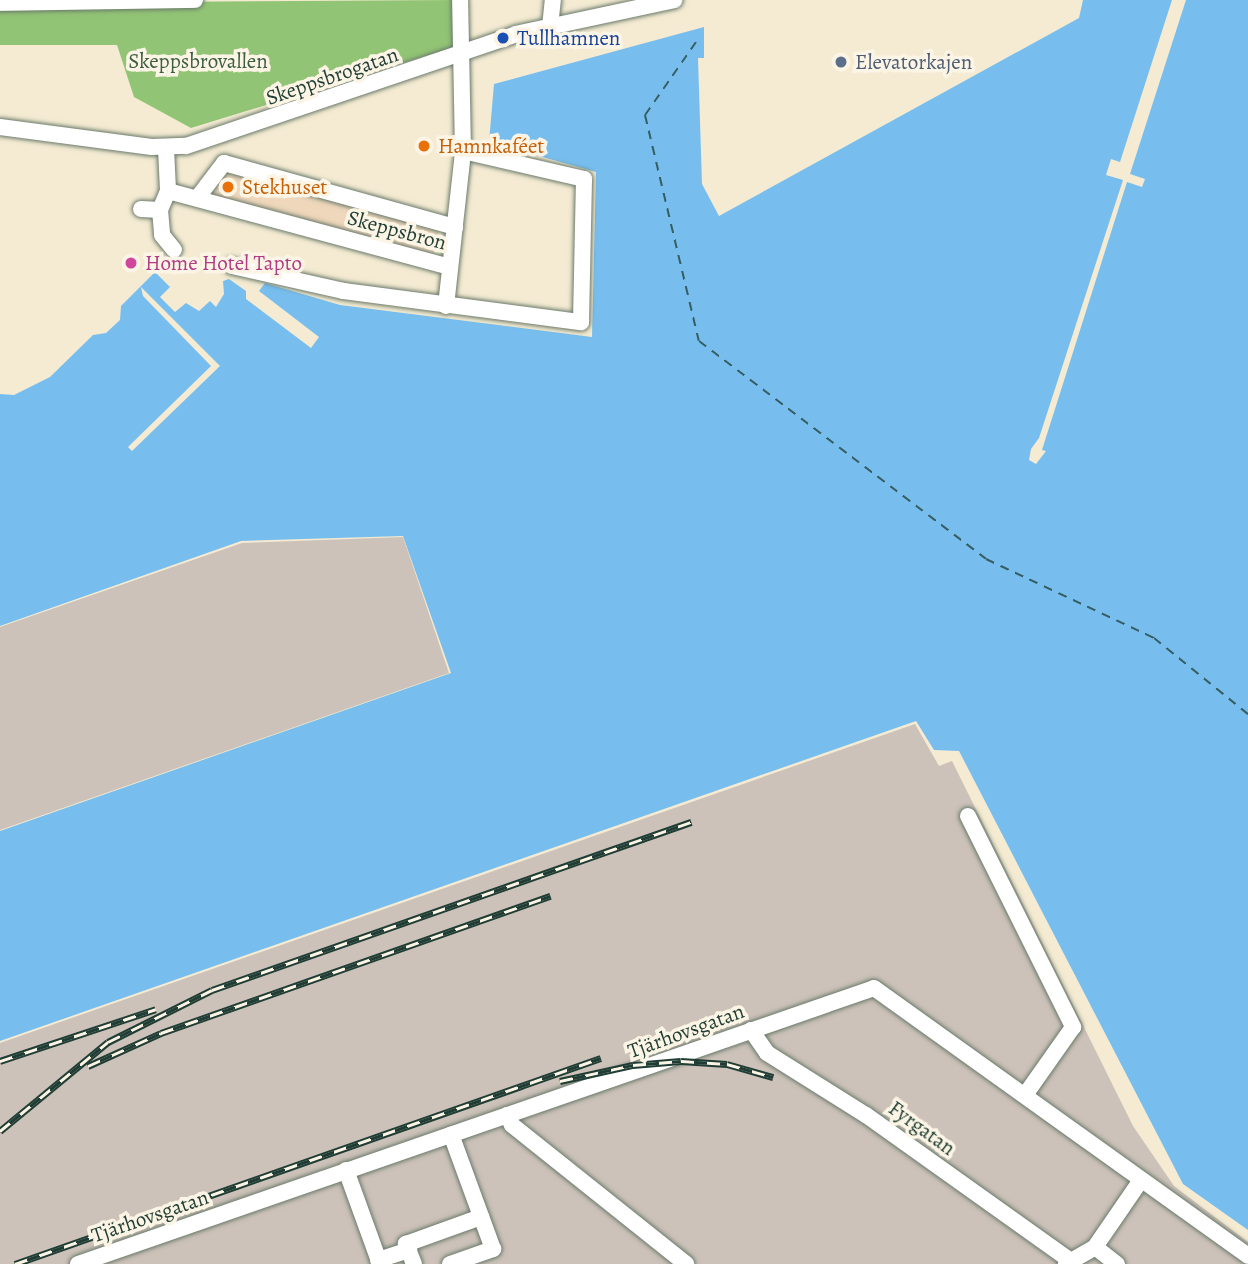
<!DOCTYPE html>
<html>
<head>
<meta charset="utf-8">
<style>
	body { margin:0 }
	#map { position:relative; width:1248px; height:1264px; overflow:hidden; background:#f4ebd2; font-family:Alegreya,serif }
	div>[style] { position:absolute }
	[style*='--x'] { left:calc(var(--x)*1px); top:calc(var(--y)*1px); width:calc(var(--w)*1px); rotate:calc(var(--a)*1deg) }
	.built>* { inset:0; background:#eed7bb }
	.industrial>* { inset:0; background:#ccc2b9 }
	.green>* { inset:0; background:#92c475 }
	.water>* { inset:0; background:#77beee }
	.pier>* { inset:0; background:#f4ebd2 }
	.ferry>* { height:2px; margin-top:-1px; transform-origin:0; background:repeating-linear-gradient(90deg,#355d62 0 9px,transparent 0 16px) }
	.roads { filter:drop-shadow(0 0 2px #6a7a6b) drop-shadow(0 0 2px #6a7a6b) }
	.minor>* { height:16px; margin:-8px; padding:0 8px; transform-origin:8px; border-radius:8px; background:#fff }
	.rail>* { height:7px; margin-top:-3.5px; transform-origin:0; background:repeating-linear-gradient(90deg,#fcf5e5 0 13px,#1f3d34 0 26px); box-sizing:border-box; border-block:2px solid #1f3d34 }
	.dots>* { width:19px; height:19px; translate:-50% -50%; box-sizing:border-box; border:4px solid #fcf5e5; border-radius:50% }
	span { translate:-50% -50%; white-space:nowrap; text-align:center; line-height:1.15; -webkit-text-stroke:7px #fcf5e5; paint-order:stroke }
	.transit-label { font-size:21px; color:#164399 }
	.left { translate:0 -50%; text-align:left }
	.park-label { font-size:21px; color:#3c5f44 }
	.service-label { font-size:21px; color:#4e5e75 }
	.street-label { font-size:21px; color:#1f3d34 }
	.food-label { font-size:21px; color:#c56008 }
	.hotel-label { font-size:21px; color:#b23c85 }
</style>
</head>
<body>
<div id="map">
	<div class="built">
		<i style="clip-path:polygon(225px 169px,440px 227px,431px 259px,211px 197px)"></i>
	</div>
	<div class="industrial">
		<i style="clip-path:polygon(403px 537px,449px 673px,0 830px,0 627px,242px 543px)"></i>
		<i style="clip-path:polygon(915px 724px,939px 766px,952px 761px,1133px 1126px,1174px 1186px,1248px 1242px,1248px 1264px,0 1264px,0 1043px)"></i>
	</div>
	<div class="green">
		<i style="clip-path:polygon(455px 0,455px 47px,191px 128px,134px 97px,117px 45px,0 45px,0 3px)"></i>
	</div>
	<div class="water">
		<i style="clip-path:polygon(1083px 0,1248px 0,1248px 1230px,1183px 1184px,959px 751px,934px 750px,916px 721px,0 1041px,0 831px,451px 673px,403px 536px,241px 541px,0 626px,0 394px,14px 395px,50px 377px,93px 335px,106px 333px,120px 320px,121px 306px,155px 272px,170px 287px,160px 297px,175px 312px,186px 303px,199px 311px,210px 301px,216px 307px,224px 294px,223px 281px,229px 279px,246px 291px,246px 299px,311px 348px,319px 337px,259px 291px,265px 283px,340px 305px,592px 337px,596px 172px,489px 142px,494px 84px,704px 27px,704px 58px,698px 58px,702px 184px,719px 216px,1079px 18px)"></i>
	</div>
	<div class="pier">
		<i style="clip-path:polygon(1172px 0,1186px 0,1130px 174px,1145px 179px,1142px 187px,1127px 182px,1042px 450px,1046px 451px,1036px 464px,1029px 460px,1031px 449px,1039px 438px,1123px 180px,1106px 175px,1111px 159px,1120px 162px)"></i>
		<i style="clip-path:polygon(141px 287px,220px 366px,132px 451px,128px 447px,211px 366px,143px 296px)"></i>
	</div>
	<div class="ferry">
		<i style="--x:696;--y:42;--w:89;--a:124.9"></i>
		<i style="--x:645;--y:115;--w:232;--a:76.6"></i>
		<i style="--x:699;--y:341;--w:360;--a:37.2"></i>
		<i style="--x:986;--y:559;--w:186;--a:25.2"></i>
		<i style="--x:1154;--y:638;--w:121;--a:39"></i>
	</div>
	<div class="roads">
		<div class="minor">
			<i style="--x:0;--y:3;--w:195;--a:-0.9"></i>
			<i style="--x:550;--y:27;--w:27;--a:-84"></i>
			<i style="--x:0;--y:127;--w:153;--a:7.5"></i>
			<i style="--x:152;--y:147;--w:34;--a:-2"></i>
			<i style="--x:186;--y:146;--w:348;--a:-18.7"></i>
			<i style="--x:516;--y:34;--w:162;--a:-12.1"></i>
			<i style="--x:166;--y:148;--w:43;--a:87.3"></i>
			<i style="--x:168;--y:191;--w:21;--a:113"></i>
			<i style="--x:160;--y:210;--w:25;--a:85"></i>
			<i style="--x:162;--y:235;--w:19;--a:51"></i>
			<i style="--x:168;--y:191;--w:292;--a:15.1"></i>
			<i style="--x:198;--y:197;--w:43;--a:-52.6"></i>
			<i style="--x:224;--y:163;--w:240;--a:15.5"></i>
			<i style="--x:141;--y:209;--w:19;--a:3"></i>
			<i style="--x:232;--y:266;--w:115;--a:12.6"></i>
			<i style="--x:344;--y:291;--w:239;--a:7.5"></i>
			<i style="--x:581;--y:322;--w:143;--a:-88.8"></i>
			<i style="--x:584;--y:179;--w:124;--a:-167"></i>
			<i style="--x:446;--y:306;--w:156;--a:-83.7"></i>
			<i style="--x:463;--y:151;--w:151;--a:-91.1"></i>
			<i style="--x:968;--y:816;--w:236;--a:63.5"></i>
			<i style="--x:1073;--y:1027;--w:83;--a:125.2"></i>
			<i style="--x:751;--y:1030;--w:28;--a:55"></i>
			<i style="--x:767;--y:1053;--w:117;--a:32.1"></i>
			<i style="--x:866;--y:1115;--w:252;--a:35.5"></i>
			<i style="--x:507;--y:1115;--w:11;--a:63"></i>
			<i style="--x:512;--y:1125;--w:223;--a:38.6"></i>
			<i style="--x:346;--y:1170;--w:100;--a:70.1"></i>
			<i style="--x:1095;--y:1247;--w:28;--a:38"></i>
			<i style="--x:378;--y:1260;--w:33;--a:-18"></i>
			<i style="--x:78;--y:1264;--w:842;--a:-19.12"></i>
			<i style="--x:874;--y:988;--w:460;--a:35.6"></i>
			<i style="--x:414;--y:1264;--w:22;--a:-112"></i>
			<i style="--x:406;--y:1244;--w:80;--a:-19.8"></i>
			<i style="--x:450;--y:1264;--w:46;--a:-19.2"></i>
			<i style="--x:493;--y:1249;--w:122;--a:-110.1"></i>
			<i style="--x:1066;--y:1264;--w:34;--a:-30"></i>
			<i style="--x:1095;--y:1247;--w:81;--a:-55.5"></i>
		</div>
	</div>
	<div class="rail">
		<i style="--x:0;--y:1061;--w:164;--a:-18.4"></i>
		<i style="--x:88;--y:1066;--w:80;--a:-24.3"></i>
		<i style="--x:161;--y:1033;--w:413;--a:-19.4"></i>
		<i style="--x:560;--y:1081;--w:75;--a:-12.4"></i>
		<i style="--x:633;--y:1065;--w:48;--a:-4.8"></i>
		<i style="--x:681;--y:1061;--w:46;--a:3.7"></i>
		<i style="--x:727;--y:1064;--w:48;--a:15.8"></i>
		<i style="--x:0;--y:1131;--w:140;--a:-39.5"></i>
		<i style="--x:108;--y:1042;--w:116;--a:-26.6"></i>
		<i style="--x:212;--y:990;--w:508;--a:-19.33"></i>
		<i style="--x:15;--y:1264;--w:621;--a:-19.37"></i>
	</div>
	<div class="dots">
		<i style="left:503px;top:38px;background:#1a4fb4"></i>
		<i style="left:841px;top:62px;background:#5c6f8a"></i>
		<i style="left:424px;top:146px;background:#e8710a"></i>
		<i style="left:228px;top:187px;background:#e8710a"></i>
		<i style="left:131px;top:263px;background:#d1479c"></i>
	</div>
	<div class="transit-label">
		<span class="left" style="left:517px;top:38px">Tullhamnen</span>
	</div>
	<div class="park-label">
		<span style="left:198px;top:61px">Skeppsbrovallen</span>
	</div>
	<div class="service-label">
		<span class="left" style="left:855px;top:62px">Elevatorkajen</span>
	</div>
	<div class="street-label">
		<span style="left:332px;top:76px;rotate:-19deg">Skeppsbrogatan</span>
		<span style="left:397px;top:230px;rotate:15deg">Skeppsbron</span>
		<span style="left:686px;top:1031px;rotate:-20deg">Tjärhovsgatan</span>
		<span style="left:922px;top:1128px;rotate:36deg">Fyrgatan</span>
		<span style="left:150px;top:1216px;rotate:-19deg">Tjärhovsgatan</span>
	</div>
	<div class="food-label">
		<span class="left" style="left:438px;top:146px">Hamnkaféet</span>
		<span class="left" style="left:242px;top:187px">Stekhuset</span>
	</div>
	<div class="hotel-label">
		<span class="left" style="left:145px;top:263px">Home Hotel Tapto</span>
	</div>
</div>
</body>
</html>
